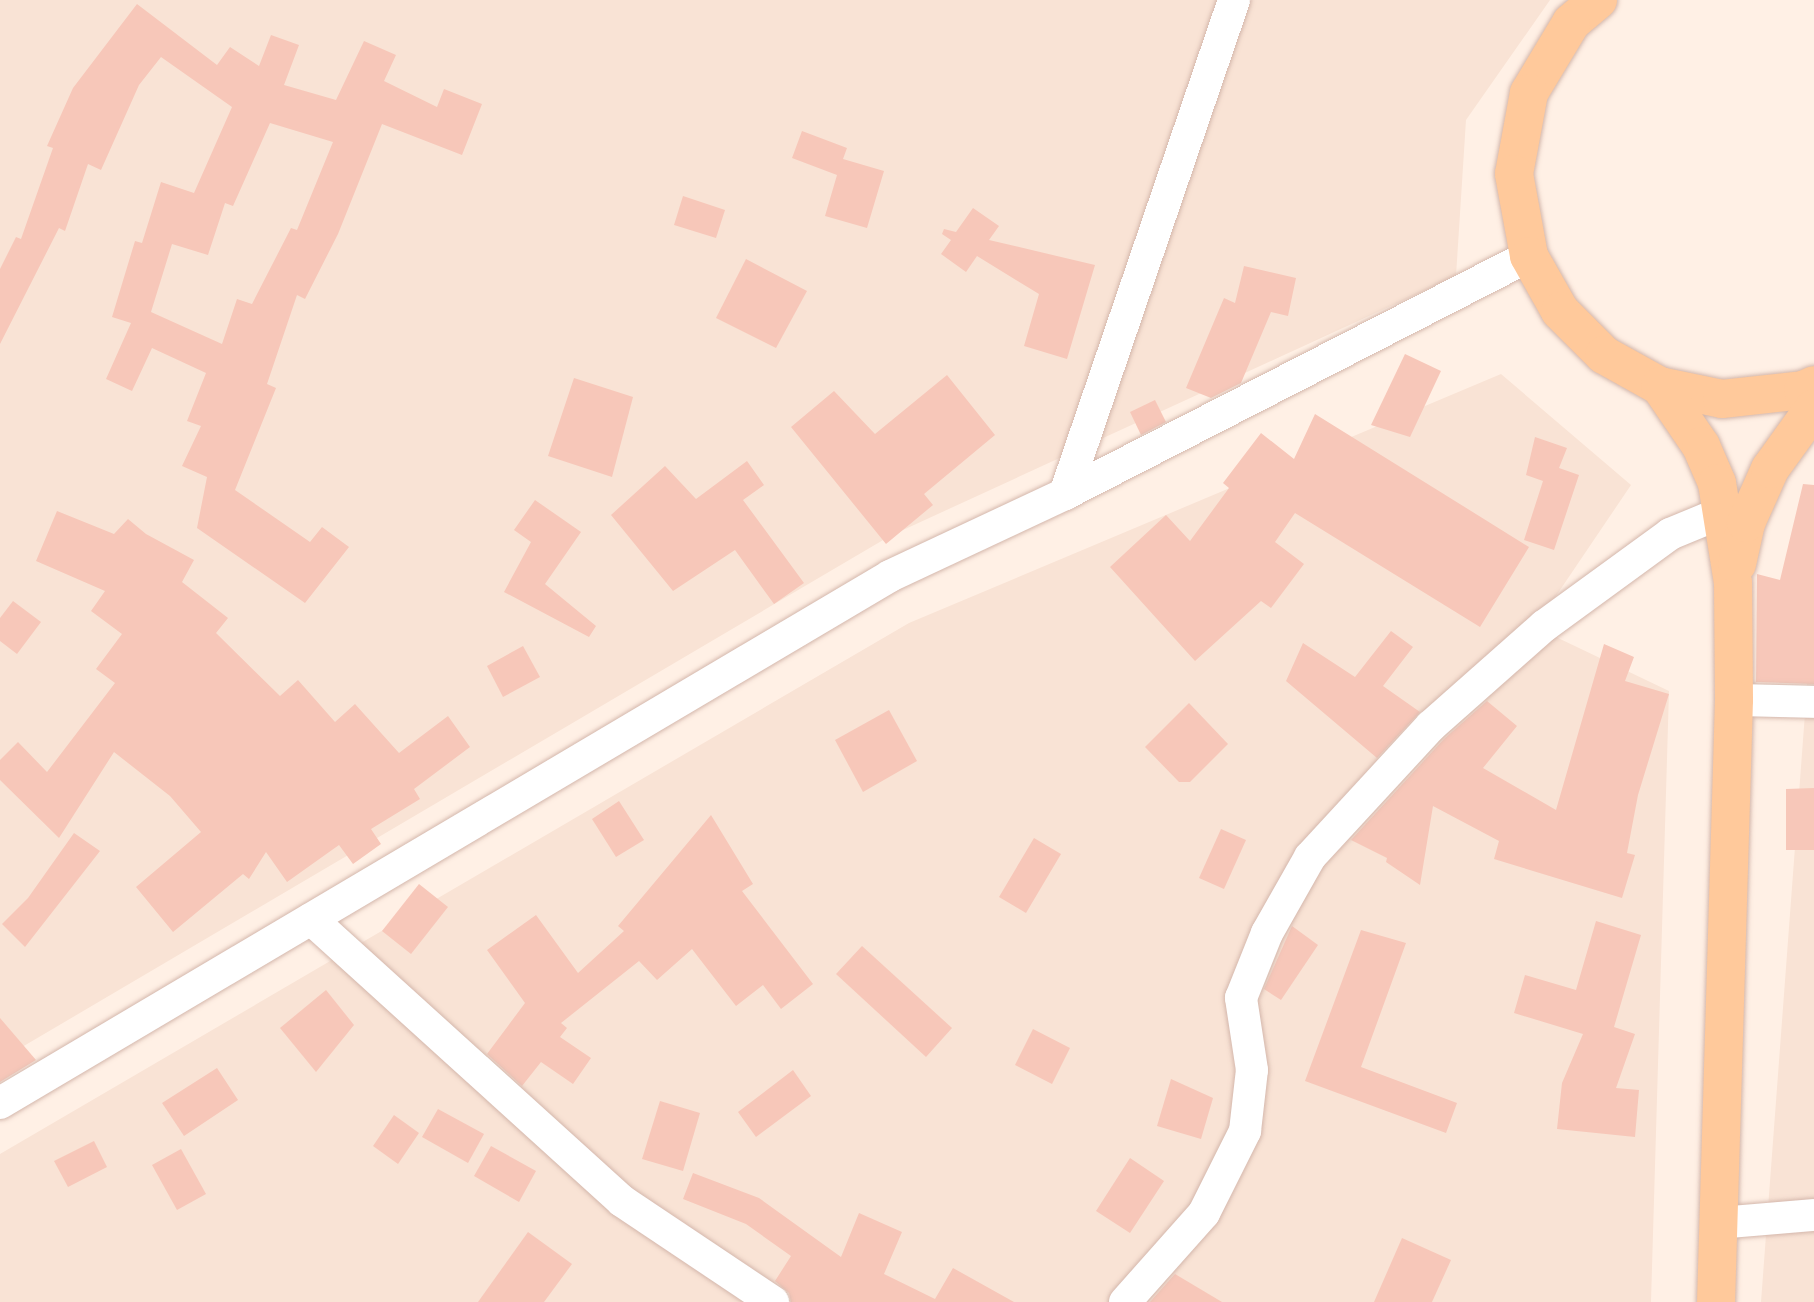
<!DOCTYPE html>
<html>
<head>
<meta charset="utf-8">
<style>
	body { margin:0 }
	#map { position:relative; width:1814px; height:1302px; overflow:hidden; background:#fff0e5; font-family:Roboto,sans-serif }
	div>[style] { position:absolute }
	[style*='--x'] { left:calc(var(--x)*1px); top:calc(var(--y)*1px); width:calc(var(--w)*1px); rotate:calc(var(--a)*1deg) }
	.residential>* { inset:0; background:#f9e3d5 }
	.building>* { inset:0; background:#f7c7b9 }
	.roads { filter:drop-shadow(0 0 2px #d4b7ac) drop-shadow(0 0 2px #d4b7ac) }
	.minor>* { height:32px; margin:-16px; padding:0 16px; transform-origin:16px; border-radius:16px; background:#fff }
	.primary>* { height:38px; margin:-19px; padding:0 19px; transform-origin:19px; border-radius:19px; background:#ffc99b }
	span { translate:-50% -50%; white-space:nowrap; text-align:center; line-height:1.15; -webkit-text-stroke:6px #fff5ed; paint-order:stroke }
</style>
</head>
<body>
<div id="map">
	<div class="residential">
		<i style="clip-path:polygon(0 0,1550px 0,1466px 120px,1456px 276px,890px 536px,0 1060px)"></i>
		<i style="clip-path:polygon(1501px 374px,1631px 485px,1535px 627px,1669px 691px,1651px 1302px,0 1302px,0 1154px,909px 623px)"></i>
		<i style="clip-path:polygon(1814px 593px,1814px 1302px,1761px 1302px)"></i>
	</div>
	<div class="building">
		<i style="clip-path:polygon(evenodd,137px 4px,217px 65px,230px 47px,259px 66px,271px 35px,299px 45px,284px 85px,336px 100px,364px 41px,396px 55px,384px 81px,437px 107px,444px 89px,482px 104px,462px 155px,382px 124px,338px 234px,305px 299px,297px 295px,267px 384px,276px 388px,235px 490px,310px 542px,322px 527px,349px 547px,305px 603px,197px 528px,207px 477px,182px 466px,201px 426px,187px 421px,206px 373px,152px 348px,132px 391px,106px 379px,131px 323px,112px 317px,135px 241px,142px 243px,161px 182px,194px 193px,232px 107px,161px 57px,139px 85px,101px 170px,88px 164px,65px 231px,59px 228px,0 344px,0 269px,16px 237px,21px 239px,53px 148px,47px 146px,73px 88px,137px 4px,270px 123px,333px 142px,297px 230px,291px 228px,252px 304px,237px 299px,222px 344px,151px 312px,172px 244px,208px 255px,225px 203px,233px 206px,270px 123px)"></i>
		<i style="clip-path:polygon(802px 131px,847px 148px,843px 159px,884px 171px,867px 228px,825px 216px,837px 175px,792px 158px)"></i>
		<i style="clip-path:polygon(683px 196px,725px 210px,716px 238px,674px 225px)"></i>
		<i style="clip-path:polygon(973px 208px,999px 226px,989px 240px,1095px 265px,1067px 359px,1024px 346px,1039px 294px,977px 256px,966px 272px,941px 254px,951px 240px,942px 234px,944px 229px,956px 232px)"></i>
		<i style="clip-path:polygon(746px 259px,807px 291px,776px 348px,716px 318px)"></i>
		<i style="clip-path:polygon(1244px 266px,1296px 278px,1288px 316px,1271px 312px,1241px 383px,1211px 398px,1186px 388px,1224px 298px,1235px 303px)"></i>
		<i style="clip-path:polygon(1405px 354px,1441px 371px,1410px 437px,1371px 425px)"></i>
		<i style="clip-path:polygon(947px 375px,995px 435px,924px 494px,933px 505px,886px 544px,791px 427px,834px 391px,875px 434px)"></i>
		<i style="clip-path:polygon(574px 378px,633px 397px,612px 477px,548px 456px)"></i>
		<i style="clip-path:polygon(1155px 400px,1166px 422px,1141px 435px,1130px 412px)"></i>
		<i style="clip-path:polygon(1315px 414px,1529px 547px,1480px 627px,1295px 513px,1275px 542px,1304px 564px,1271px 608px,1261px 601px,1195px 661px,1110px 567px,1166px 515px,1190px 541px,1229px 488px,1223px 483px,1261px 433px,1294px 459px)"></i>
		<i style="clip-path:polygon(1535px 437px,1567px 448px,1559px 468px,1579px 475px,1554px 550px,1524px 540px,1543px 481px,1526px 475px)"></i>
		<i style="clip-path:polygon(747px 461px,764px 485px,743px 500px,804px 583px,774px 604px,735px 550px,673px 591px,611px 515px,665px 466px,696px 499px)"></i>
		<i style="clip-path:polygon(1803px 484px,1814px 485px,1814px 684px,1756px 682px,1757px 574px,1780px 580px)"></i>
		<i style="clip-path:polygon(535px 500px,581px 532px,545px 584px,596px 626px,589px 637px,504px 592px,531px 542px,514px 530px)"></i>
		<i style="clip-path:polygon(57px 511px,114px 534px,128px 519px,146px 534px,194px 560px,182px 582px,228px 618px,216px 633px,280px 696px,298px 680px,335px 722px,355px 704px,399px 753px,448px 716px,470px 747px,414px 789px,420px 799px,371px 829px,381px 844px,353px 864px,339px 845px,287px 882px,266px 852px,249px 879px,243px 874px,173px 932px,136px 887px,201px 832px,170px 796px,114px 752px,59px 838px,0 780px,0 760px,18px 742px,47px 772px,115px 683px,96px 669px,122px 634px,91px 611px,105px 591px,36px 561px)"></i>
		<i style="clip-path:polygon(13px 601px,41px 622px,17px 654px,0 641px,0 618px)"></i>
		<i style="clip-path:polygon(1391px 631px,1413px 647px,1383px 686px,1420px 712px,1377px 758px,1286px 681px,1303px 643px,1355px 677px)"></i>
		<i style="clip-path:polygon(1604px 644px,1634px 657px,1625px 681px,1669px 694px,1638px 795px,1627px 853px,1635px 855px,1622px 898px,1494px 859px,1499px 841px,1433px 806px,1420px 885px,1386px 862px,1387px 858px,1351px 840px,1444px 739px,1487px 701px,1517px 726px,1483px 768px,1556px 810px)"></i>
		<i style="clip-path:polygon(523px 646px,540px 677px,503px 697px,487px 666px)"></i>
		<i style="clip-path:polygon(1189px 703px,1228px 744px,1190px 782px,1179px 782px,1145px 747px)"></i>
		<i style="clip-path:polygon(889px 710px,917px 761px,863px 792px,835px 740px)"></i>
		<i style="clip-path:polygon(1814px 788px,1814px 850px,1786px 850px,1786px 789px)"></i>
		<i style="clip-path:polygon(619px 801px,644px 840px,616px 857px,592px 819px)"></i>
		<i style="clip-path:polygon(711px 815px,753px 884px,742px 891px,813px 984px,781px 1009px,763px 985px,736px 1006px,692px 949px,657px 980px,639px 961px,561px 1023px,567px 1028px,560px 1037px,591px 1058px,573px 1084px,541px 1062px,522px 1086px,487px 1054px,525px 1003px,487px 950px,536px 915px,578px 973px,624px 931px,618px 926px)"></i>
		<i style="clip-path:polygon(1221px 829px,1246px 840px,1224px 889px,1199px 878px)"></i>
		<i style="clip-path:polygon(74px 833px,100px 851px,25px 947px,2px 924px,28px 898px)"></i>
		<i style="clip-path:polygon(1034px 838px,1061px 854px,1026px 913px,999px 897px)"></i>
		<i style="clip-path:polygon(419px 884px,448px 907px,411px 954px,382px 931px)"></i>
		<i style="clip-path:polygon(1596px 921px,1641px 935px,1614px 1027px,1635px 1034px,1616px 1088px,1639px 1090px,1635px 1137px,1557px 1129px,1562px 1083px,1583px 1034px,1514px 1013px,1525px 975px,1576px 990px)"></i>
		<i style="clip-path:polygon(1292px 926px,1318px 945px,1281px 1000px,1264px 989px)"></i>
		<i style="clip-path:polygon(1361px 930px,1406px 943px,1361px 1067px,1457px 1103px,1446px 1133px,1305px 1081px)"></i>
		<i style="clip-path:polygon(862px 946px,952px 1028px,926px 1057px,836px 974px)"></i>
		<i style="clip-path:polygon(326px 990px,354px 1025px,316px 1072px,280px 1028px)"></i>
		<i style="clip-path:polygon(0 1018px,36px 1060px,0 1082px)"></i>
		<i style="clip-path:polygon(1033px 1029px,1070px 1048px,1052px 1084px,1015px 1065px)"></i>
		<i style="clip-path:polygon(217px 1068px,238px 1100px,184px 1136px,162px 1103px)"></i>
		<i style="clip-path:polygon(793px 1070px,811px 1096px,756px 1137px,738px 1112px)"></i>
		<i style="clip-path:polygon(1171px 1079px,1213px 1098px,1201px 1139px,1157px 1126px)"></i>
		<i style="clip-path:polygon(660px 1101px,700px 1113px,683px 1171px,642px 1159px)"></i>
		<i style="clip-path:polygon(438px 1109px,484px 1134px,468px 1163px,422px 1137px)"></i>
		<i style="clip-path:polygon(394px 1115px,419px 1133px,398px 1164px,373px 1146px)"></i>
		<i style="clip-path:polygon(94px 1141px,107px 1167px,68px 1187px,54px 1161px)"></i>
		<i style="clip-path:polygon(491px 1146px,536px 1171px,519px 1202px,474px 1176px)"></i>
		<i style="clip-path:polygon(181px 1149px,206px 1194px,177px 1210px,152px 1165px)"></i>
		<i style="clip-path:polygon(1130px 1158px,1164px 1181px,1130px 1233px,1096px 1211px)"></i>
		<i style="clip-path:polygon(693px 1173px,759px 1198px,841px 1257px,859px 1213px,902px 1232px,884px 1274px,935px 1299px,953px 1268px,1014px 1302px,791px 1302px,789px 1293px,775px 1281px,791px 1256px,746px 1224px,683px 1199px)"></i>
		<i style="clip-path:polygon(528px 1232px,572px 1264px,544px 1302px,478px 1302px)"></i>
		<i style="clip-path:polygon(1402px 1238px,1451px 1260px,1432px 1302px,1374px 1302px)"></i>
		<i style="clip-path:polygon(1175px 1274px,1222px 1302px,1150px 1302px)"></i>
	</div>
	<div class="roads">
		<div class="minor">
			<i style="--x:1065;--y:494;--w:522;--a:-71.11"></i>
			<i style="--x:1734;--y:700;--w:80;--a:1.4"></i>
			<i style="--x:311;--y:919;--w:420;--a:42.2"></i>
			<i style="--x:622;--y:1201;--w:182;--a:33.8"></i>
			<i style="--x:0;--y:1103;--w:1034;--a:-30.63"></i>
			<i style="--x:890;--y:576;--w:193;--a:-25.1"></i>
			<i style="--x:1065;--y:494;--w:521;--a:-27.15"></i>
			<i style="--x:1718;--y:1223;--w:96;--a:-4.8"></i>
			<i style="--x:1125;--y:1302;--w:119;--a:-48.4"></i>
			<i style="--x:1204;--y:1213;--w:92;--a:-63.4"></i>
			<i style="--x:1245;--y:1131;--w:61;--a:-83.5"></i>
			<i style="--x:1252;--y:1070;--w:73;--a:-98.7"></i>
			<i style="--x:1241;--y:998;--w:70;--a:-68.2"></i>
			<i style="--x:1267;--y:933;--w:87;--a:-60.5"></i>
			<i style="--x:1310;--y:857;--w:178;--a:-47.3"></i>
			<i style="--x:1431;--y:726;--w:151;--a:-41.5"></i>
			<i style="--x:1544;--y:626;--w:156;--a:-36.1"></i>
			<i style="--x:1670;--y:534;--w:57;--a:-22.5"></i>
		</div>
		<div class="primary">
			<i style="--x:1598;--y:0;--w:35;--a:140"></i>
			<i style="--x:1571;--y:23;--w:82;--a:121"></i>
			<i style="--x:1529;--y:93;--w:82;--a:100.5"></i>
			<i style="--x:1514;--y:174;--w:83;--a:79.6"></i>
			<i style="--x:1529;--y:256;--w:63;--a:60.6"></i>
			<i style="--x:1560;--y:311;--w:62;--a:45"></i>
			<i style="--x:1604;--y:355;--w:64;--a:29"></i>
			<i style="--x:1660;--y:386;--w:63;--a:11.8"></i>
			<i style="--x:1722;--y:399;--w:81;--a:-6.3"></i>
			<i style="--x:1803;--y:390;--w:12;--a:-24"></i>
			<i style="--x:1660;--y:386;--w:73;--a:55.7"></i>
			<i style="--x:1701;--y:446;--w:40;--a:66.6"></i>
			<i style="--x:1717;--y:483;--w:101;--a:80.9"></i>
			<i style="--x:1733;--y:583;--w:117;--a:89.5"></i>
			<i style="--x:1734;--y:700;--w:602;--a:91.71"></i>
			<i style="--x:1737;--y:564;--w:42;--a:-77.6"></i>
			<i style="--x:1746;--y:523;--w:59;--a:-66"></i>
			<i style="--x:1770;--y:469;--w:75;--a:-54.2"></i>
		</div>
	</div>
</div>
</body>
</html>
